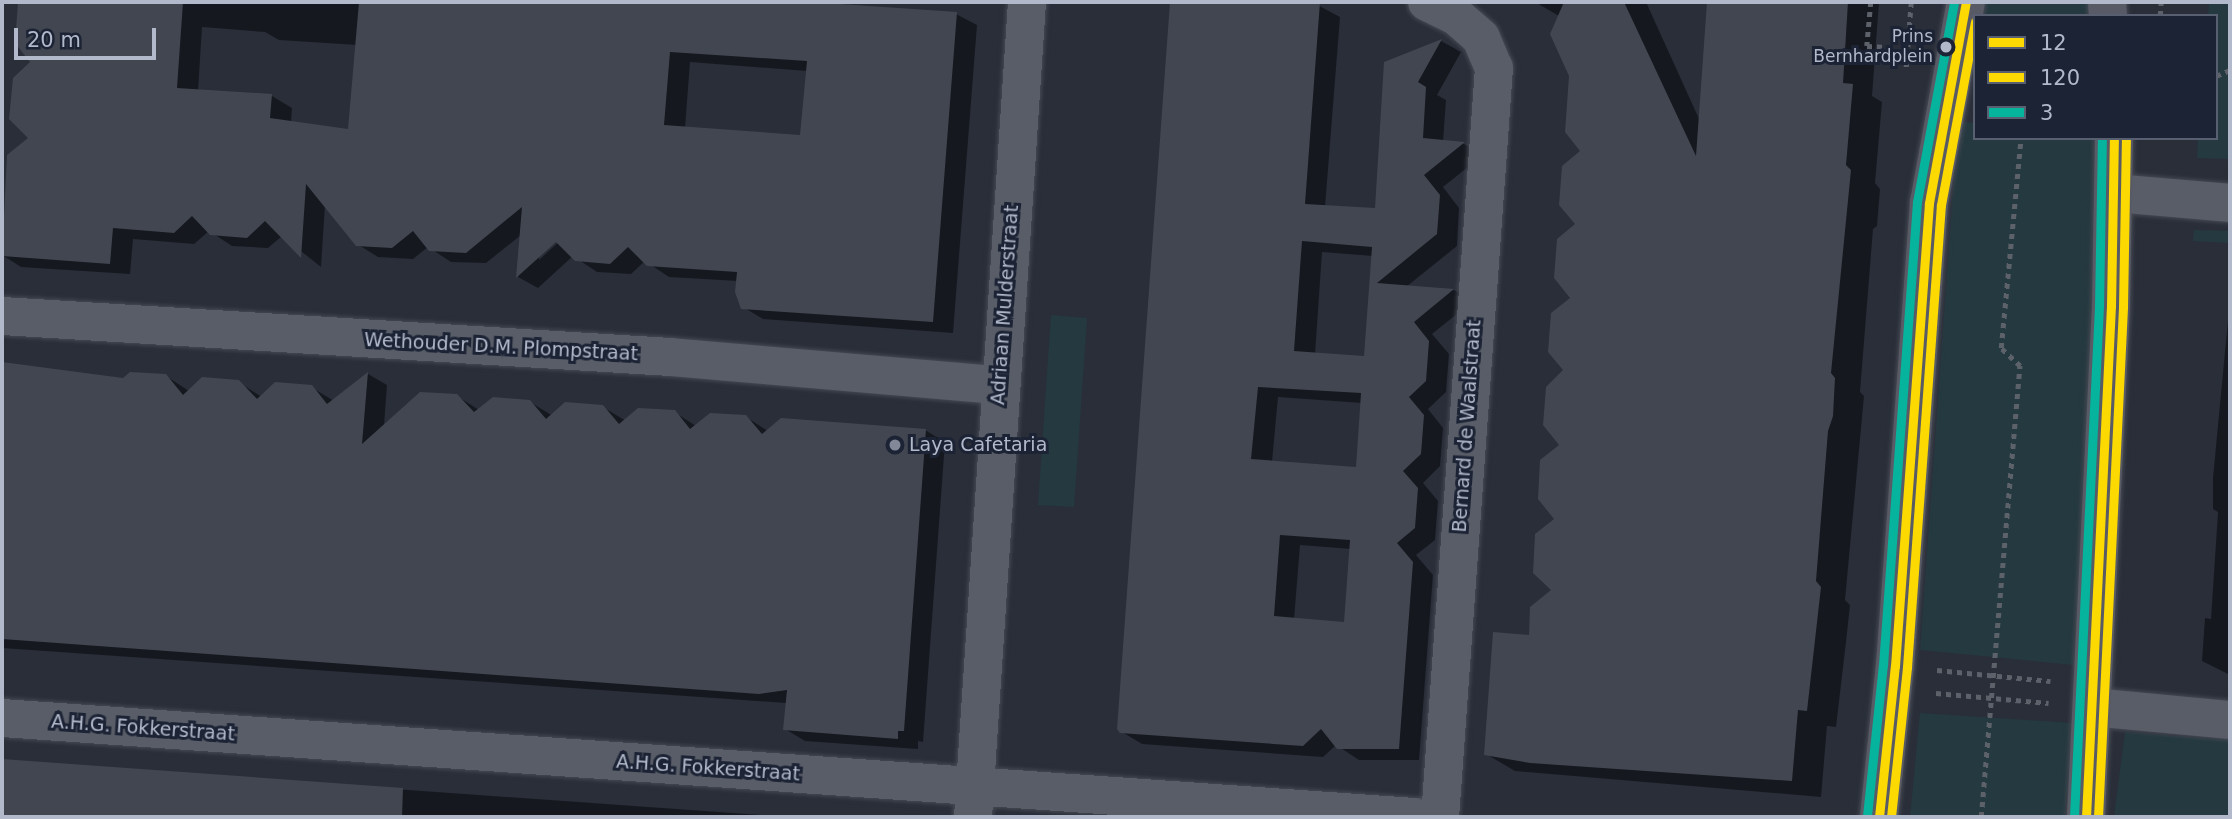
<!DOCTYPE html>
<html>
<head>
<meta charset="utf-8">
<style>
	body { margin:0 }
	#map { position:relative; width:2232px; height:819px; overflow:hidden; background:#292e39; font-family:"DejaVu Sans",sans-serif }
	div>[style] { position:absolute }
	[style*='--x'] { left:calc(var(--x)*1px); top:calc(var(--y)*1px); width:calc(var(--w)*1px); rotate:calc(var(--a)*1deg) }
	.green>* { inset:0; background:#253940 }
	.shadow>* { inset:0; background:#0007 }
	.building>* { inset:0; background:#424650 }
	.path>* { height:4.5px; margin-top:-2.25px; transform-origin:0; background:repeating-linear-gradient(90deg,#5c616a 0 5px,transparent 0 10px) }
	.roads { filter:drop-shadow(0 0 2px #454952) drop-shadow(0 0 2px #454952) }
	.street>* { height:38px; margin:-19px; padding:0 19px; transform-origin:19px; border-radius:19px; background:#595d67 }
	.secondary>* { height:38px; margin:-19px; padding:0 19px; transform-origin:19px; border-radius:19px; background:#585b65 }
	.bus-1>* { height:9px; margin:-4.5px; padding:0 4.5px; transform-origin:4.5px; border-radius:4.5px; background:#fcd900 }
	.bus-2>* { height:9px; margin:-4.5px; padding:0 4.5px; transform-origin:4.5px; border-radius:4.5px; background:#fcd900 }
	.bus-3>* { height:9px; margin:-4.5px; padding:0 4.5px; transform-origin:4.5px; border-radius:4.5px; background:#06b39c }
	.dots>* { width:19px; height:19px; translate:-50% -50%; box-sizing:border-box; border:4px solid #1b2335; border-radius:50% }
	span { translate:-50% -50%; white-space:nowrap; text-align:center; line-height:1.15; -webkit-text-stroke:6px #1b2335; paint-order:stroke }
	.bus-label { font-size:17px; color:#b2b9ca }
	.right { translate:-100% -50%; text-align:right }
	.street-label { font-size:19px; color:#b2b9ca }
	.poi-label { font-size:19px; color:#b2b9ca }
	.left { translate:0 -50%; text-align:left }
	.frame { position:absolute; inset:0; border:4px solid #b2b9ca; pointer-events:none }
	.legend { position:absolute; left:1973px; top:14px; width:245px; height:126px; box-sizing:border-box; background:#1b2335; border:2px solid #575f71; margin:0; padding:9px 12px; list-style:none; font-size:21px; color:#b2b9ca }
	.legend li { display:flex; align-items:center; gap:14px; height:35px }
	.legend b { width:35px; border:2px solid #575f71 }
	.scale { position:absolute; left:14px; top:28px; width:142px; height:32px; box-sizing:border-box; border:4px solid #b2b9ca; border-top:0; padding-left:9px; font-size:21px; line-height:24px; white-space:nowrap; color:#b2b9ca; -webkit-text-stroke:5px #1b2335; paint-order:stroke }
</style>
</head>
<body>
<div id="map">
	<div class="green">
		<i style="clip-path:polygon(1978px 2px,2093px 2px,2094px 16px,1975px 16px)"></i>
		<i style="clip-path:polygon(2209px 2px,2230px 2px,2230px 159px,2197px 158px,2198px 138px,2216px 138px,2216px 16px,2208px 16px)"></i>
		<i style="clip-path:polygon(1958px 121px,1975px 123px,1975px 138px,2098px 138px,2100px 302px,2074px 665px,1920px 650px)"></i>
		<i style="clip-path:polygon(2194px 230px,2230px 231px,2230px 243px,2193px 241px)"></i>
		<i style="clip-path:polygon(1051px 315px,1087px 318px,1074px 507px,1038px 505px)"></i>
		<i style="clip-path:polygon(1920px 713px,2072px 723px,2065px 817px,1910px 817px)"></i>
		<i style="clip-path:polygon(2125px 732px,2230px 740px,2230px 817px,2114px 817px)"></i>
	</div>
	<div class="shadow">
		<i style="clip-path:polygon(evenodd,20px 2px,792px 2px,956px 14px,977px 25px,953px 333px,763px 319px,743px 307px,738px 281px,669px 277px,645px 261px,631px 274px,597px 272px,573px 256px,538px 288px,518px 277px,521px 235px,486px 263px,451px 262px,428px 247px,413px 259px,378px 257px,357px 244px,325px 205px,321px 267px,282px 236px,268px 248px,232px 246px,209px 231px,194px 244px,133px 239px,130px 274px,21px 267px,2px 255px,8px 156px,30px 138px,33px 62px,17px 42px,20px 2px,202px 27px,265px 32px,279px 40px,357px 45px,350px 131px,291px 123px,292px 108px,272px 96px,198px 91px,202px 27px,20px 2px,690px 62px,807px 71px,802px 137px,685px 128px,690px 62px,20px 2px,561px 234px,564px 237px,539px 260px,539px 255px,561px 234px)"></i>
		<i style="clip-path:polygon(evenodd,1173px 2px,1312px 2px,1340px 17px,1325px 207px,1376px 210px,1386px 63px,1441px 41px,1461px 52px,1437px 95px,1446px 100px,1443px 142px,1464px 144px,1483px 155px,1443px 187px,1459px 208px,1457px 246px,1406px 287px,1454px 290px,1473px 301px,1432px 334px,1449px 354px,1446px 392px,1428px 409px,1443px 428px,1440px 466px,1423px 483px,1438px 501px,1435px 540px,1416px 555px,1433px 575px,1419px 760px,1359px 760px,1336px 745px,1323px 757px,1142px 744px,1122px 732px,1173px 2px,1322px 252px,1373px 256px,1365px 358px,1315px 355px,1322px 252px,1173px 2px,1278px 397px,1362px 403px,1358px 469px,1272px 462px,1278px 397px,1173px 2px,1300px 545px,1351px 549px,1346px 624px,1294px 620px,1300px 545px)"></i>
		<i style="clip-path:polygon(1535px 2px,1646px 2px,1700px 121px,1708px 2px,1879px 2px,1872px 96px,1882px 102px,1875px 183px,1880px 189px,1877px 226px,1873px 229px,1860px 392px,1864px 396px,1845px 600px,1850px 605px,1846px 642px,1836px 727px,1827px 726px,1821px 797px,1515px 771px,1486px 754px,1554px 590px,1583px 151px,1559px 16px)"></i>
		<i style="clip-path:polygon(2230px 299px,2230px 675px,2202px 661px,2205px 618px,2211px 619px,2218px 512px,2213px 509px,2213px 478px)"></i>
		<i style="clip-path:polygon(2px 365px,124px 379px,166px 376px,189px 391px,238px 382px,262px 397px,311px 387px,334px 401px,368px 374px,387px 385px,384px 426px,457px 396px,479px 410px,530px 402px,553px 416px,603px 407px,626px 421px,674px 412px,696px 426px,746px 417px,768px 431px,925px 430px,945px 442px,923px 742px,918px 741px,918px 749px,805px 741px,785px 729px,787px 703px,2px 648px)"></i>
		<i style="clip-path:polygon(2px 761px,788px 817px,2px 817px)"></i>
	</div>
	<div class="building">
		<i style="clip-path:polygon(evenodd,18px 2px,183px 2px,177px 88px,272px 94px,270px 118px,348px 129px,359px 2px,811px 2px,957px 12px,933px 322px,741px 309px,735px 292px,737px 272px,647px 266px,628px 247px,610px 264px,575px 261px,556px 242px,516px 278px,522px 207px,466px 253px,429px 251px,413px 231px,392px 248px,356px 246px,306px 184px,301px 258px,265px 221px,247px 238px,210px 235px,192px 216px,174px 233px,113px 228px,110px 264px,2px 256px,7px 155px,28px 138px,9px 119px,13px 78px,30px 62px,15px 43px,18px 2px,670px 52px,807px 61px,800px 135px,664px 125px,670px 52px)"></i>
		<i style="clip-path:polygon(evenodd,1170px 2px,1320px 2px,1305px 204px,1375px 208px,1384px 62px,1442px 39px,1418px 82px,1426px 87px,1423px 138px,1465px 142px,1424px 175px,1440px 195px,1437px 234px,1377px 283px,1454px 289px,1414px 322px,1429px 341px,1426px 381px,1409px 397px,1424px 415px,1421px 454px,1403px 471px,1418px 488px,1415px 528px,1397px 543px,1413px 562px,1399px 749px,1337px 749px,1321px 729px,1303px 746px,1120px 733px,1117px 729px,1170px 2px,1302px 241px,1372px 247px,1364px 356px,1294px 351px,1302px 241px,1170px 2px,1258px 387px,1361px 393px,1356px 467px,1251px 459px,1258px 387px,1170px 2px,1280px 535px,1350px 540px,1344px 622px,1274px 616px,1280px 535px)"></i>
		<i style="clip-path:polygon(1564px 2px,1624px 2px,1696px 156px,1707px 2px,1848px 2px,1843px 83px,1853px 84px,1846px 165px,1851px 170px,1831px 373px,1835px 378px,1833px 416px,1828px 431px,1816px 581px,1821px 587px,1807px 711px,1798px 710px,1792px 781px,1530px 763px,1484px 755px,1493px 632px,1529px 635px,1530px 607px,1551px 590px,1533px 573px,1535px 534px,1554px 519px,1538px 499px,1540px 460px,1559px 445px,1543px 425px,1546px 387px,1563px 370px,1548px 352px,1551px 313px,1570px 298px,1554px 278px,1557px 239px,1575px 224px,1559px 205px,1562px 166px,1580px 151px,1565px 132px,1569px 76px,1550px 34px)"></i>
		<i style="clip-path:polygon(2px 362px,123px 378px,130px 372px,166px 374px,183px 395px,202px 377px,239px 380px,257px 399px,275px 382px,312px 385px,327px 404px,368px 372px,362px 444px,420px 392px,457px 394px,474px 412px,493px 397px,530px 400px,546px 419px,565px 402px,603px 405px,619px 424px,638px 408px,675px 410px,690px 429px,710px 413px,746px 415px,762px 434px,781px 418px,926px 429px,904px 731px,898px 731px,898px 739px,783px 730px,787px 690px,759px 694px,2px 639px)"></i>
		<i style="clip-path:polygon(2px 759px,403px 788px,402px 817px,2px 817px)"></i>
	</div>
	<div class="path">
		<i style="--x:1871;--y:2;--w:44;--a:95.2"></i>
		<i style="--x:1867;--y:46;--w:20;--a:3"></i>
		<i style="--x:2160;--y:16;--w:14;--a:-86"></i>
		<i style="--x:1906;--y:67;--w:65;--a:-85.6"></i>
		<i style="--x:2216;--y:76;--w:15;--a:-23"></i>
		<i style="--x:1937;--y:670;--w:114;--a:5.6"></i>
		<i style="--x:1936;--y:693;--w:113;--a:5.1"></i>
		<i style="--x:1981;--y:817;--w:453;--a:-85.1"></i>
		<i style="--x:2020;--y:366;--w:26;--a:-137"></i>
		<i style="--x:2001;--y:348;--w:211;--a:-84.6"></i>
	</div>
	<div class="roads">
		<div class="street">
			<i style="--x:1427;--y:2;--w:32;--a:26"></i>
			<i style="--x:1456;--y:16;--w:33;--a:41"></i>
			<i style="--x:1481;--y:38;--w:33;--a:67"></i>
			<i style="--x:1494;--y:68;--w:751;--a:94.12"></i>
			<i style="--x:2114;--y:193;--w:116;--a:4.9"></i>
			<i style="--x:2;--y:316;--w:669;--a:3.51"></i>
			<i style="--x:670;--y:357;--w:330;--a:4.9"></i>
			<i style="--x:2092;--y:707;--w:139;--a:5.4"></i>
			<i style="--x:2;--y:718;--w:1416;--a:4.01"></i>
			<i style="--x:973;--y:817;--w:817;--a:-86.21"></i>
		</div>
		<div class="secondary">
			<i style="--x:2107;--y:2;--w:14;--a:86"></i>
			<i style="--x:1879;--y:817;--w:152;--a:-84"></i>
			<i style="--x:1895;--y:666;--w:464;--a:-85.8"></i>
			<i style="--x:1929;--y:203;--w:204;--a:-79.6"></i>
			<i style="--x:2086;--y:817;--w:512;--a:-87.2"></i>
			<i style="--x:2111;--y:306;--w:168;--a:-89"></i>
		</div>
	</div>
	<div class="bus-1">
		<i style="--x:1879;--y:817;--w:152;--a:-84"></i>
		<i style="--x:1895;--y:666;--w:464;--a:-85.8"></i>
		<i style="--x:1929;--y:203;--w:204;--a:-79.6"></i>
		<i style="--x:2086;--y:817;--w:512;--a:-87.2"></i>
		<i style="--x:2111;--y:306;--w:168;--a:-89"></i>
	</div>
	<div class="bus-2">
		<i style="--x:1891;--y:817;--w:151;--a:-83.9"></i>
		<i style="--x:1907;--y:667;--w:463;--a:-85.8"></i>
		<i style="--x:1941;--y:205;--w:186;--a:-79.5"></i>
		<i style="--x:2098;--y:817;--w:511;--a:-87.19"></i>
		<i style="--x:2123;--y:307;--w:169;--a:-89"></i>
	</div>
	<div class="bus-3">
		<i style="--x:1867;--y:816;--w:152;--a:-84"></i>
		<i style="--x:1883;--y:665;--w:464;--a:-85.8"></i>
		<i style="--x:1917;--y:202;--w:203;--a:-79.5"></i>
		<i style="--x:2074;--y:816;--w:511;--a:-87.19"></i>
		<i style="--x:2099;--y:306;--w:168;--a:-89"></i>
	</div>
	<div class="dots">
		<i style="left:1946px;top:47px;background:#b2b9ca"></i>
		<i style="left:895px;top:445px;background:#828897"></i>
	</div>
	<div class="bus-label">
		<span class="right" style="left:1933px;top:47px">Prins<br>Bernhardplein</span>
	</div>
	<div class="street-label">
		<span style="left:1005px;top:305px;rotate:-86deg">Adriaan Mulderstraat</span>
		<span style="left:501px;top:347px;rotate:3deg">Wethouder D.M. Plompstraat</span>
		<span style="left:1467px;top:426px;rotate:-86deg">Bernard de Waalstraat</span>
		<span style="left:143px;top:728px;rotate:4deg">A.H.G. Fokkerstraat</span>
		<span style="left:708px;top:768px;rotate:4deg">A.H.G. Fokkerstraat</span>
	</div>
	<div class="poi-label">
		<span class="left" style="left:909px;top:445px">Laya Cafetaria</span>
	</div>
	<div class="frame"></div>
	<ul class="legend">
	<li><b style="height:9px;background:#fcd900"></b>12</li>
	<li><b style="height:9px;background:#fcd900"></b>120</li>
	<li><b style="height:9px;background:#06b39c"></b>3</li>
	</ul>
	<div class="scale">20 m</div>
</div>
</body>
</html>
